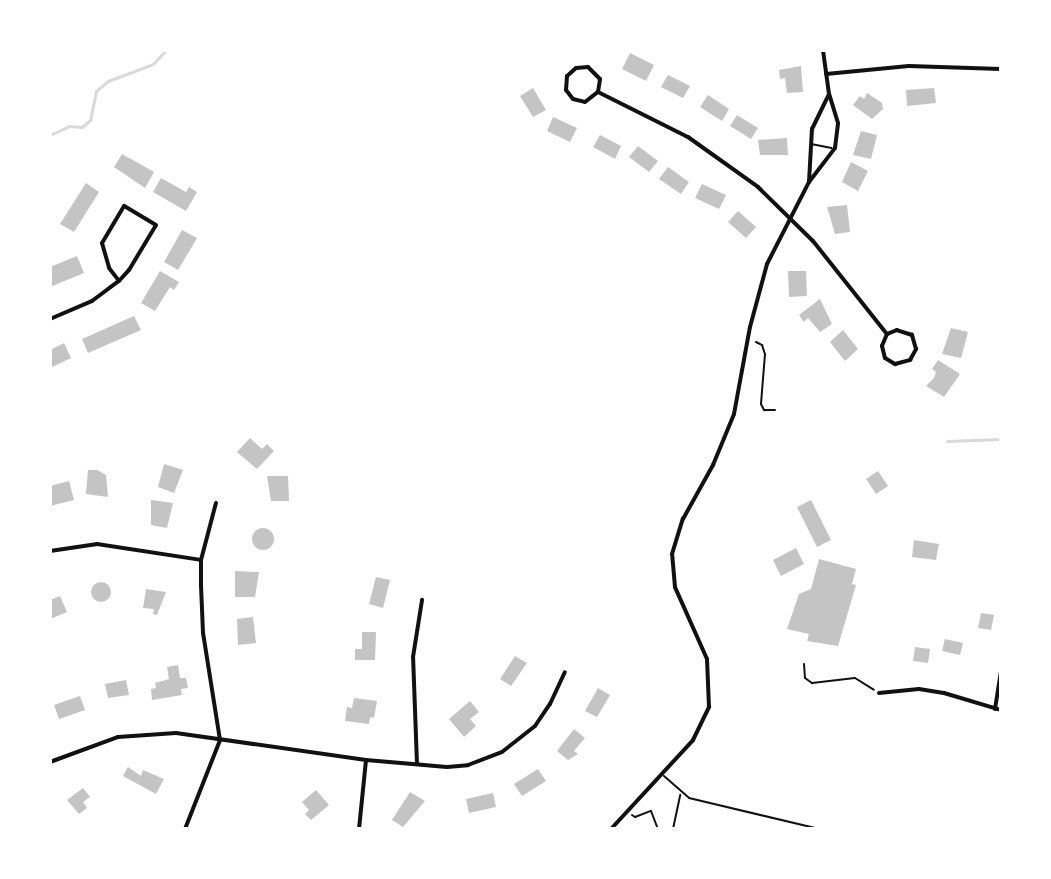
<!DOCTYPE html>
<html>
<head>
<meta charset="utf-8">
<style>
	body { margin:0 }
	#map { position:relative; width:1051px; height:879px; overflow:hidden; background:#fff; font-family:Commissioner,sans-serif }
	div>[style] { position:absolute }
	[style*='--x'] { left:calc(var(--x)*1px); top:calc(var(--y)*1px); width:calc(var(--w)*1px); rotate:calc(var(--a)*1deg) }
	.stream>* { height:3px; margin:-1.5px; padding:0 1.5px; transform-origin:1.5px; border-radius:1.5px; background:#d9d9d9 }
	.building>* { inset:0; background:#c4c4c4 }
	.round { border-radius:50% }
	.path>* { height:2px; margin:-1px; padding:0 1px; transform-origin:1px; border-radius:1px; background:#111 }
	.service>* { height:2px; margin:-1px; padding:0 1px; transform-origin:1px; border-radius:1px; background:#111 }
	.minor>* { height:4px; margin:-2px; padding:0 2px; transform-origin:2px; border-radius:2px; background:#111 }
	span { translate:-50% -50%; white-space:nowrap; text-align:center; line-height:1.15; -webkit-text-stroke:8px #fff; paint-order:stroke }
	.frame { position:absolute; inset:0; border:52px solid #fff; pointer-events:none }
</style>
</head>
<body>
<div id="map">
	<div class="stream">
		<i style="--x:50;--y:135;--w:21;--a:-25"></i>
		<i style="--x:69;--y:126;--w:13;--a:4"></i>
		<i style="--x:82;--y:127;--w:11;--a:-41"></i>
		<i style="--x:90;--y:120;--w:30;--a:-78"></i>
		<i style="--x:96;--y:91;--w:16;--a:-40"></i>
		<i style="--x:108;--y:81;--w:48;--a:-20.7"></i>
		<i style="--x:153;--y:64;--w:19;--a:-47"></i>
		<i style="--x:947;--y:441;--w:54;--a:-2.1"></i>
	</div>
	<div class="building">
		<i style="clip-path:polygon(630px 53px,654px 65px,646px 81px,622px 69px)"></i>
		<i style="clip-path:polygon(801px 66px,803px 92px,787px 93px,785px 78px,780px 79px,779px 70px)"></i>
		<i style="clip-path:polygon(668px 75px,690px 86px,683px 98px,661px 87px)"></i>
		<i style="clip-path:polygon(533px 88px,546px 110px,533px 117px,520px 96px)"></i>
		<i style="clip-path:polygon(934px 88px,936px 103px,907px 106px,906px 90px)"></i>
		<i style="clip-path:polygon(867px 93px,882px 103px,883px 109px,872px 119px,853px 105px,860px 96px,864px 99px)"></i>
		<i style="clip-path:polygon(708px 95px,729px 109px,722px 121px,700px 107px)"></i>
		<i style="clip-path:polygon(737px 115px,758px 128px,751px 139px,730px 126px)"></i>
		<i style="clip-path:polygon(553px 117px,577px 128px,570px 142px,547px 131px)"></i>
		<i style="clip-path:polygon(861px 131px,877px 135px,871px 159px,853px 155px)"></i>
		<i style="clip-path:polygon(600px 135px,621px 146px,615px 159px,593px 147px)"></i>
		<i style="clip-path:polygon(787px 138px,788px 155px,760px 155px,758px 140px)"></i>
		<i style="clip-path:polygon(638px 146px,658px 161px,649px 172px,629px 157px)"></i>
		<i style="clip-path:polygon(122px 154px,154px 172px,145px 188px,114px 167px)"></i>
		<i style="clip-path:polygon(851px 162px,868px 171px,858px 191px,842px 182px)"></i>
		<i style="clip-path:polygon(668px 167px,689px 182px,681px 194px,659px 179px)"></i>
		<i style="clip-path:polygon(161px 178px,186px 192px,189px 187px,197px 192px,186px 211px,153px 192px)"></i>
		<i style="clip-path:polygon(86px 183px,99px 192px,74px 232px,60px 224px)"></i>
		<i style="clip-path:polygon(702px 184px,726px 195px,719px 209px,695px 198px)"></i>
		<i style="clip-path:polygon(847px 205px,850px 232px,835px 234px,827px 207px)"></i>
		<i style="clip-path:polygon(738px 211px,756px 227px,746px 238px,728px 222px)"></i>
		<i style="clip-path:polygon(182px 230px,197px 238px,178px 270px,164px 262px)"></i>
		<i style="clip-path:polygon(77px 256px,84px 273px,50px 287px,50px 267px)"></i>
		<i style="clip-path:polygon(160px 271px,179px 282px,174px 290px,170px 287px,155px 311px,141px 303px)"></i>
		<i style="clip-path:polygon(788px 271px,806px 271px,807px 296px,789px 297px)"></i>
		<i style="clip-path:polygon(820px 299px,832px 324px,820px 332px,808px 318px,804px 322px,799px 315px)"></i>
		<i style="clip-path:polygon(134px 316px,141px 330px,88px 353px,82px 339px)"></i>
		<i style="clip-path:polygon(951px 328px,968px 332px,961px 358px,942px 354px)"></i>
		<i style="clip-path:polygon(843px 330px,858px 349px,845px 361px,830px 342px)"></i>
		<i style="clip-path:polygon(64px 343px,71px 358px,50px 368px,50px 350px)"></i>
		<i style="clip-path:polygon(938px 360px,960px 374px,944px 397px,926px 386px,934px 378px,936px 372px,932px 369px)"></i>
		<i style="clip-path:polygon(250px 438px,262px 449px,267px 444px,274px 451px,257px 469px,237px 452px)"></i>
		<i style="clip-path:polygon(164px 464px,183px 470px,174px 493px,158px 487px)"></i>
		<i style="clip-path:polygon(88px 470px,97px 470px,106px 475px,108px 497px,86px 494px)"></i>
		<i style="clip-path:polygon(878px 471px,888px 486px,876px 494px,866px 479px)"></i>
		<i style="clip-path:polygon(267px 476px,288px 476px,289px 501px,271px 501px)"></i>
		<i style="clip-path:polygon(69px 481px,74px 500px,50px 506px,50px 486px)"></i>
		<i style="clip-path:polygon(151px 500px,173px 503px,167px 528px,151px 525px)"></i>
		<i style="clip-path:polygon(811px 500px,831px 540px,817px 547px,797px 507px)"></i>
		<i class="round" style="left:252px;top:528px;width:22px;height:22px"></i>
		<i style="clip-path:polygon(914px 540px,939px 544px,936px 560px,912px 557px)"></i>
		<i style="clip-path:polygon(796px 548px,804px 564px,781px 576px,773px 560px)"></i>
		<i style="clip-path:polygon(819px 559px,856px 569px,852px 584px,856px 585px,838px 646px,807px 641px,809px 634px,787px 629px,799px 594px,811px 589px)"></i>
		<i style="clip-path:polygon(235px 571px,259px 572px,255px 597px,235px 597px)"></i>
		<i style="clip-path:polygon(376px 577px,390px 580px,383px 608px,369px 604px)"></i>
		<i class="round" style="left:91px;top:582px;width:20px;height:20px"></i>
		<i style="clip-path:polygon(146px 589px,166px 592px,157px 615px,153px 614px,154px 609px,143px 608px)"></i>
		<i style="clip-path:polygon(60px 596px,67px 612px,50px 619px,50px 600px)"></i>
		<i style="clip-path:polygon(981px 613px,994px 615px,991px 630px,978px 628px)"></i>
		<i style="clip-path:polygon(253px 617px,256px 643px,238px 645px,237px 619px)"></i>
		<i style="clip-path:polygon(362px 632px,376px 632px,375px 660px,355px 660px,355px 649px,362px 649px)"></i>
		<i style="clip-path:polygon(945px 639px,963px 643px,960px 655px,942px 651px)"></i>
		<i style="clip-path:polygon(915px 647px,930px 649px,928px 663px,913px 661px)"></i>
		<i style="clip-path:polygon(515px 656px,527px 663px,511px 686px,500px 679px)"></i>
		<i style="clip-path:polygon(178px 665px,180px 678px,186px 678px,188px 688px,181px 689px,182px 695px,152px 700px,151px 689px,156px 688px,155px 683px,169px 679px,167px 667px)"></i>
		<i style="clip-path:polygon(126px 680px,129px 695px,108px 698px,105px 684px)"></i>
		<i style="clip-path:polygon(598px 688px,610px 695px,597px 717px,585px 711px)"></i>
		<i style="clip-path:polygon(80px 696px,85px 710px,59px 719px,54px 705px)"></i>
		<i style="clip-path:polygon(354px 698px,377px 701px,374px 718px,370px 717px,369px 724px,345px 721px,347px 707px,352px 708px)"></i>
		<i style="clip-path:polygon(470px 701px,479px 712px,470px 719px,476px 726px,464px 737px,449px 719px)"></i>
		<i style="clip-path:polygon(574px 729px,585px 738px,574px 751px,578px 754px,568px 760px,557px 751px)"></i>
		<i style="clip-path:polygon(128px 767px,141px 776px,143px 770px,164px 779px,156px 794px,123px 776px)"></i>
		<i style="clip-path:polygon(538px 769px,546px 781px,522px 796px,514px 784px)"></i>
		<i style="clip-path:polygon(83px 788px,90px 797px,83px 802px,87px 808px,79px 814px,67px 800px)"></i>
		<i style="clip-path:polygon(316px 790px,329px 805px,311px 820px,305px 814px,309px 810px,302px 802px)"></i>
		<i style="clip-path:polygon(410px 792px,425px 801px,403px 827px,392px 820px)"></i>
		<i style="clip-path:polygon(493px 793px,496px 807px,469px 813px,466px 799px)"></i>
	</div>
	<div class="path">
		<i style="--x:756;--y:342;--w:7;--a:27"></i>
		<i style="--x:762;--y:345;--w:9;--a:72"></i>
		<i style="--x:765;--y:354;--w:50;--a:94.6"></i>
		<i style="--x:761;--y:404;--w:7;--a:63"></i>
		<i style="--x:764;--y:410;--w:11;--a:0"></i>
		<i style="--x:804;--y:664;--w:14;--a:86"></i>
		<i style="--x:805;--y:678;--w:9;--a:36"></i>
		<i style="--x:812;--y:683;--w:43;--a:-6.6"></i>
		<i style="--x:855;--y:678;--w:22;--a:32"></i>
		<i style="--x:632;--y:815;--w:4;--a:34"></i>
		<i style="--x:635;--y:817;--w:17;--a:-21"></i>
		<i style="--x:651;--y:811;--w:19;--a:69"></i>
	</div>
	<div class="service">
		<i style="--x:811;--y:144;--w:21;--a:11"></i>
		<i style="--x:664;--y:776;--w:33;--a:41"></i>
		<i style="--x:689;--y:798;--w:134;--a:13.4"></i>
		<i style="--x:673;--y:829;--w:35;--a:-78"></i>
	</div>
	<div class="minor">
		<i style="--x:826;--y:74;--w:83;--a:-5.5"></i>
		<i style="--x:909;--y:66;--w:92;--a:1.9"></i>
		<i style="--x:598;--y:92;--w:13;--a:-81"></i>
		<i style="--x:600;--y:79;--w:17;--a:-135"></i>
		<i style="--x:588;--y:67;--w:12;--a:175"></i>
		<i style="--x:576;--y:68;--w:12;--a:138"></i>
		<i style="--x:567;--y:76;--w:14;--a:94"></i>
		<i style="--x:566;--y:90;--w:11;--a:52"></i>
		<i style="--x:573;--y:99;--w:12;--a:14"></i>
		<i style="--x:585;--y:102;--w:16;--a:-38"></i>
		<i style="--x:598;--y:92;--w:101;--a:26.6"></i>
		<i style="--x:688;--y:137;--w:86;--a:35.5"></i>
		<i style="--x:758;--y:187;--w:77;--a:44.5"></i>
		<i style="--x:813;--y:241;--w:119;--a:51.5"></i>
		<i style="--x:887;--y:334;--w:13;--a:113"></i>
		<i style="--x:882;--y:346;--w:12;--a:76"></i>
		<i style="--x:885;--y:358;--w:12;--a:31"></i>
		<i style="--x:895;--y:364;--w:16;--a:-15"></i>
		<i style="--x:910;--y:360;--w:13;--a:-61"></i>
		<i style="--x:916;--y:349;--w:15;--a:-106"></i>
		<i style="--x:912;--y:335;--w:16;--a:-162"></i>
		<i style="--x:897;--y:330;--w:11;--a:158"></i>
		<i style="--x:809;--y:182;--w:53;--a:-86.8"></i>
		<i style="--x:812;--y:129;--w:39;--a:-64"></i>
		<i style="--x:50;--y:319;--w:46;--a:-23.2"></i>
		<i style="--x:92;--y:301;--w:34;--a:-37"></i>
		<i style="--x:119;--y:281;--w:15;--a:-48"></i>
		<i style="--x:129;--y:270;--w:52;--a:-59"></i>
		<i style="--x:156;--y:225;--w:37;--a:-149"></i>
		<i style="--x:124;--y:206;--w:43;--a:120.7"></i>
		<i style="--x:102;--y:243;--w:26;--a:74"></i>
		<i style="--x:109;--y:268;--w:16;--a:52"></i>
		<i style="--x:50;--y:551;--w:48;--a:-8.5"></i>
		<i style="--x:97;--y:544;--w:105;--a:8.7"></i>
		<i style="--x:879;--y:693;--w:40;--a:-5.7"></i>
		<i style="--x:919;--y:689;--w:25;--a:9"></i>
		<i style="--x:944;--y:693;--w:59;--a:16.6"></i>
		<i style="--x:995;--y:709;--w:37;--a:-81"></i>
		<i style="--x:50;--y:762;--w:72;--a:-20.2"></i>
		<i style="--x:118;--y:737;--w:58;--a:-3.9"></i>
		<i style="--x:176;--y:733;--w:192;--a:8.1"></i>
		<i style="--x:366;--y:760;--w:81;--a:4.9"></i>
		<i style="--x:447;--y:767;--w:21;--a:-5"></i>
		<i style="--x:468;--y:765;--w:36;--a:-21"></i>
		<i style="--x:502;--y:752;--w:42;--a:-38.2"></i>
		<i style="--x:535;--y:726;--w:27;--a:-56"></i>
		<i style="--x:550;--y:704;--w:35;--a:-65"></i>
		<i style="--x:417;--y:764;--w:107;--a:-92.1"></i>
		<i style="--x:413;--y:657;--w:58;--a:-81"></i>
		<i style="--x:185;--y:829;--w:96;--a:-68.5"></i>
		<i style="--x:220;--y:740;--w:108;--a:-99"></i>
		<i style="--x:203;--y:633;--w:47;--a:-92.4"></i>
		<i style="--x:201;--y:586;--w:26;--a:-90"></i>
		<i style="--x:201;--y:560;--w:59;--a:-75.3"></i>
		<i style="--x:359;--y:829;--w:69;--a:-84.2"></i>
		<i style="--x:611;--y:829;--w:121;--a:-47.3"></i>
		<i style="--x:693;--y:740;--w:37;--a:-64"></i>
		<i style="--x:709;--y:707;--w:48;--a:-92.4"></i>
		<i style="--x:707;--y:659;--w:79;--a:-114"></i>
		<i style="--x:675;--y:587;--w:33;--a:-95"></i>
		<i style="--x:672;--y:554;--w:37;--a:-73"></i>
		<i style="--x:683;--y:519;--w:62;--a:-60.9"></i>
		<i style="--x:713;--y:465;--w:55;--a:-67.6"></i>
		<i style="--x:734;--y:414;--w:88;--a:-79.6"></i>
		<i style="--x:750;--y:327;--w:65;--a:-74.9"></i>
		<i style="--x:767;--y:264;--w:92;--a:-62.9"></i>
		<i style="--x:809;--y:182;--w:43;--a:-52.6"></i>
		<i style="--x:835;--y:148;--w:25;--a:-83"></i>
		<i style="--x:838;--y:123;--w:30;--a:-107"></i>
		<i style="--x:829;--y:94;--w:44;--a:-97.8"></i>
	</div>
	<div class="frame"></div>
</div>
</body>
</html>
